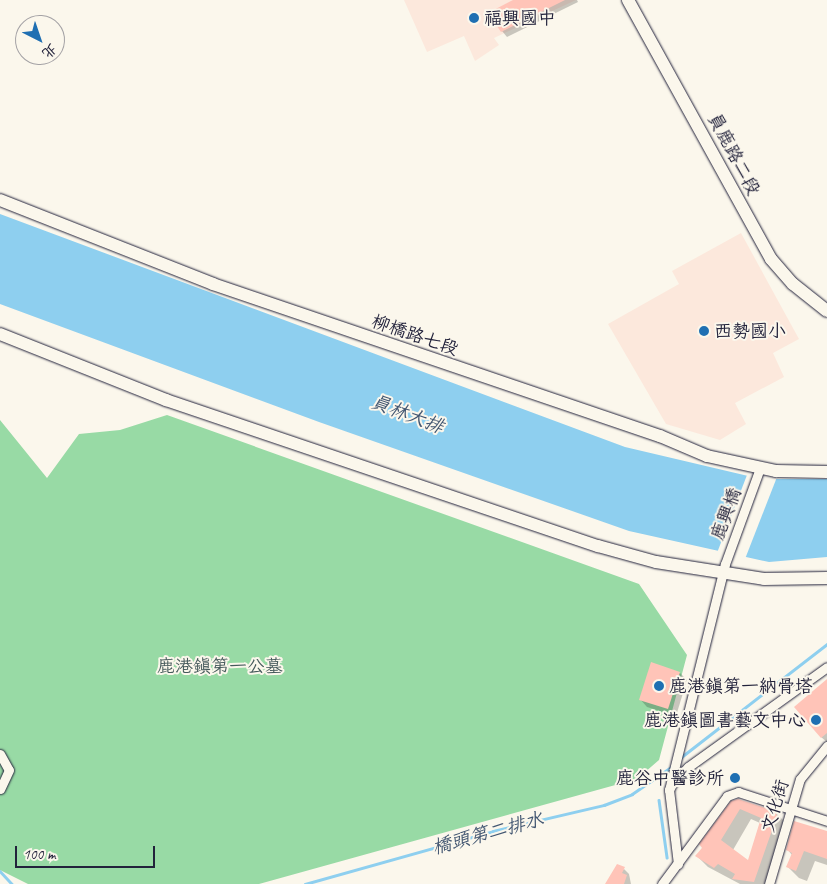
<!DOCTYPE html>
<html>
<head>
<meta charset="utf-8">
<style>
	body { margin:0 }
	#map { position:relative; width:827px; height:884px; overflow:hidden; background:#fbf7ec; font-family:Caveat,"LXGW WenKai TC",sans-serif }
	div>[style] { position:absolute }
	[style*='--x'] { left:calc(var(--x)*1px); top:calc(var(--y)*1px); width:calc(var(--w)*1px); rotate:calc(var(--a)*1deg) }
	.built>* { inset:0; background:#fce8dc }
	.green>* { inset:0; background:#98daa5 }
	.water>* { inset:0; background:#8ecfef }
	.pier>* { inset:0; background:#fbf7ec }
	.shadow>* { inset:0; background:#0003 }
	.stream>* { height:2.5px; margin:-1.25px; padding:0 1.25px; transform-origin:1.25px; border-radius:1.25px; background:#8ecfef }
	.building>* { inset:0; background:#ffc4b8 }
	.roads { filter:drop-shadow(0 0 1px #22223b) drop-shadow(0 0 1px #22223b) }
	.street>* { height:9px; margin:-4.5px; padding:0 4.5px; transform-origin:4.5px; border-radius:4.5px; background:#fbf7ec }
	.secondary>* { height:12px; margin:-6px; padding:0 6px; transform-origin:6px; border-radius:6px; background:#fbf7ec }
	.dots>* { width:14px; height:14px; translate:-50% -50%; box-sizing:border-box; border:2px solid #fbf7ec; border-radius:50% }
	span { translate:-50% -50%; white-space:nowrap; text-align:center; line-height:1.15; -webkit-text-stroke:4px #fbf7ec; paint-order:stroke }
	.poi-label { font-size:18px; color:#22223b }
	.left { translate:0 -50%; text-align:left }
	.right { translate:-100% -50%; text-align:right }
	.street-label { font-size:18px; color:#22223b }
	.park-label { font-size:18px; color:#45595b }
	.water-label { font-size:19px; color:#425671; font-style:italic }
	.north { position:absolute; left:15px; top:15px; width:50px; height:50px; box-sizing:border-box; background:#fbf7ec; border:1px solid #a4a2a5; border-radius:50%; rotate:139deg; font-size:14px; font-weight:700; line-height:20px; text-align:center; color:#22223b }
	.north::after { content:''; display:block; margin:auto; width:18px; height:22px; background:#1f6fb2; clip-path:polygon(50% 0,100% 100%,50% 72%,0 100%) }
	.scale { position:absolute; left:15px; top:846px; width:140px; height:22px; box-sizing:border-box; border:2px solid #22223b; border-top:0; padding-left:6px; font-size:15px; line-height:18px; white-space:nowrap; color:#22223b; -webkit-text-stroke:4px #fbf7ec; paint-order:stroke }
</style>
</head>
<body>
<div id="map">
	<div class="built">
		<i style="clip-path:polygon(404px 0,576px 0,494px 38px,499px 45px,475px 61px,464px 36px,427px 52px)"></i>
		<i style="clip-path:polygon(741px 233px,799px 339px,773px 353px,784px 377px,735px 403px,746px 424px,720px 440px,666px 424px,608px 324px,679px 284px,672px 271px)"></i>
	</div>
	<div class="green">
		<i style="clip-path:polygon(167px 415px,639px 584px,687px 655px,659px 760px,637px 779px,259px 884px,28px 884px,0 870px,0 420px,47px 478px,79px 434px,120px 430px)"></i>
	</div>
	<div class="water">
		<i style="clip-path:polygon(0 214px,625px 447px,761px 479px,827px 479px,827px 557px,769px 562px,629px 531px,319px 422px,0 304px)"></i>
	</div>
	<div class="pier">
		<i style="clip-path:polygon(747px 475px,777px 477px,745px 559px,717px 553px)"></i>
	</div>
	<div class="shadow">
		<i style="clip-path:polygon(516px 0,577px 0,578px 2px,507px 37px,502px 31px)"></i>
		<i style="clip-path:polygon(680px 673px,687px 680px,676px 716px,647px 707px,640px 699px)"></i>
		<i style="clip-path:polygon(827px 681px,827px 742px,821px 737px)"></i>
		<i style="clip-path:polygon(evenodd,732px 802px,775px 812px,786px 823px,770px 884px,740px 884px,708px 867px,697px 856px,732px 802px,751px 819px,760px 823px,748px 863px,733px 850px,751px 819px)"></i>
		<i style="clip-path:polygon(827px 833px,827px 865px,815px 861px,807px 881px,799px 878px,788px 867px,792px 855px,787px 849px)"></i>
		<i style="clip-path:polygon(624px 869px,629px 874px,631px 884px,607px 884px)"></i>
	</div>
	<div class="stream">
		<i style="--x:680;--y:758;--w:186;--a:-37.8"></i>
		<i style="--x:659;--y:800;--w:58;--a:82"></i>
		<i style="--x:0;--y:871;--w:18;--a:47"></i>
		<i style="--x:305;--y:884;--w:195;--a:-15.7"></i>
		<i style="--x:493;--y:831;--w:114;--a:-13.2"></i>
		<i style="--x:604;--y:805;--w:30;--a:-21"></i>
		<i style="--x:632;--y:794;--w:47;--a:-34.7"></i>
	</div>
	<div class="building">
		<i style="clip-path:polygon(513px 0,565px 0,501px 32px,488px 13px)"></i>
		<i style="clip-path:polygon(651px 662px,680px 672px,668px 709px,639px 700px)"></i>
		<i style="clip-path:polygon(827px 679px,827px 733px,821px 738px,794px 707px)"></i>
		<i style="clip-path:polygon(evenodd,738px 799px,775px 811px,777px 816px,754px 882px,732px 879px,735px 874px,718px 864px,714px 868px,695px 856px,702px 848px,699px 844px,731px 801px,738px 799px,740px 809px,761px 818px,748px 860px,721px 840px,740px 809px)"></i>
		<i style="clip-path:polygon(794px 821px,827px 831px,827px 859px,804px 851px,796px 871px,786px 867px,792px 853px,786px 850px)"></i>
		<i style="clip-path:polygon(617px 864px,625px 867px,622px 873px,627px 875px,624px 884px,605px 884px)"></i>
	</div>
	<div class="roads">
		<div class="street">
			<i style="--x:0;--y:754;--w:18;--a:61"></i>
			<i style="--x:9;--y:770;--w:21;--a:115"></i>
			<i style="--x:669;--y:790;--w:233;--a:-76.1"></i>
			<i style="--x:725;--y:564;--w:102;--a:-70"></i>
			<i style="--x:678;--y:864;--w:75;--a:-96.9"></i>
			<i style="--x:669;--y:790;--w:9;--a:-63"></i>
			<i style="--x:673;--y:782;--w:21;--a:-45"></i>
			<i style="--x:688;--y:767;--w:171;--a:-35.7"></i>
			<i style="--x:662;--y:884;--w:109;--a:-53.5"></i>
			<i style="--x:727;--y:796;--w:12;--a:-20"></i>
			<i style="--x:738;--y:792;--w:94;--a:18"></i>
			<i style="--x:769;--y:884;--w:109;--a:-73.6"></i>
			<i style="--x:800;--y:779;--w:43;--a:-50.7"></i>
		</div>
		<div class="secondary">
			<i style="--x:628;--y:0;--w:296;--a:61.1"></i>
			<i style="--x:771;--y:259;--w:33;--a:49"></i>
			<i style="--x:793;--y:284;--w:43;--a:38.5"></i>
			<i style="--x:0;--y:200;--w:229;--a:21.5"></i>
			<i style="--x:213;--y:284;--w:472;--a:18.8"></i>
			<i style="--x:660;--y:436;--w:51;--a:23.1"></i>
			<i style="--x:707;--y:456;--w:71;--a:12.3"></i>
			<i style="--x:776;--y:471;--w:51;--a:1.1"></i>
			<i style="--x:0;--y:334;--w:179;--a:21.7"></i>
			<i style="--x:166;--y:400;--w:456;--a:18.7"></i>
			<i style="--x:598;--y:546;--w:60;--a:15.4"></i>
			<i style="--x:656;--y:562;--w:109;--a:8.9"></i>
			<i style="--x:764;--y:579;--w:63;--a:-0.9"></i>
		</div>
	</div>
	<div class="dots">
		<i style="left:474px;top:18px;background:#1f6fb2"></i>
		<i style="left:704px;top:331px;background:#1f6fb2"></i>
		<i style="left:659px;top:686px;background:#1f6fb2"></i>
		<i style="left:816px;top:720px;background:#1f6fb2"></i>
		<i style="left:735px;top:778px;background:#1f6fb2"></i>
	</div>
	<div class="poi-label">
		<span class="left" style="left:484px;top:18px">福興國中</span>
		<span class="left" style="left:714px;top:331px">西勢國小</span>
		<span class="left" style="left:669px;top:686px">鹿港鎮第一納骨塔</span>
		<span class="right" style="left:806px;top:720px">鹿港鎮圖書藝文中心</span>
		<span class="right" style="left:724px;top:778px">鹿谷中醫診所</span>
	</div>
	<div class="street-label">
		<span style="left:734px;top:154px;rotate:62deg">員鹿路二段</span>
		<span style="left:415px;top:335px;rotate:19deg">柳橋路七段</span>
		<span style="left:726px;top:514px;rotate:-70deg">鹿興橋</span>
		<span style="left:775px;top:806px;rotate:-73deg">文化街</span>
	</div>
	<div class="park-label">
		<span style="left:220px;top:666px">鹿港鎮第一公墓</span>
	</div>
	<div class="water-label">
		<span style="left:407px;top:415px;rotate:21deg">員林大排</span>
		<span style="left:488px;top:834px;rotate:-15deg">橋頭第二排水</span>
	</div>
	<div class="north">北</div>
	<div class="scale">100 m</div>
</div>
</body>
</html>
